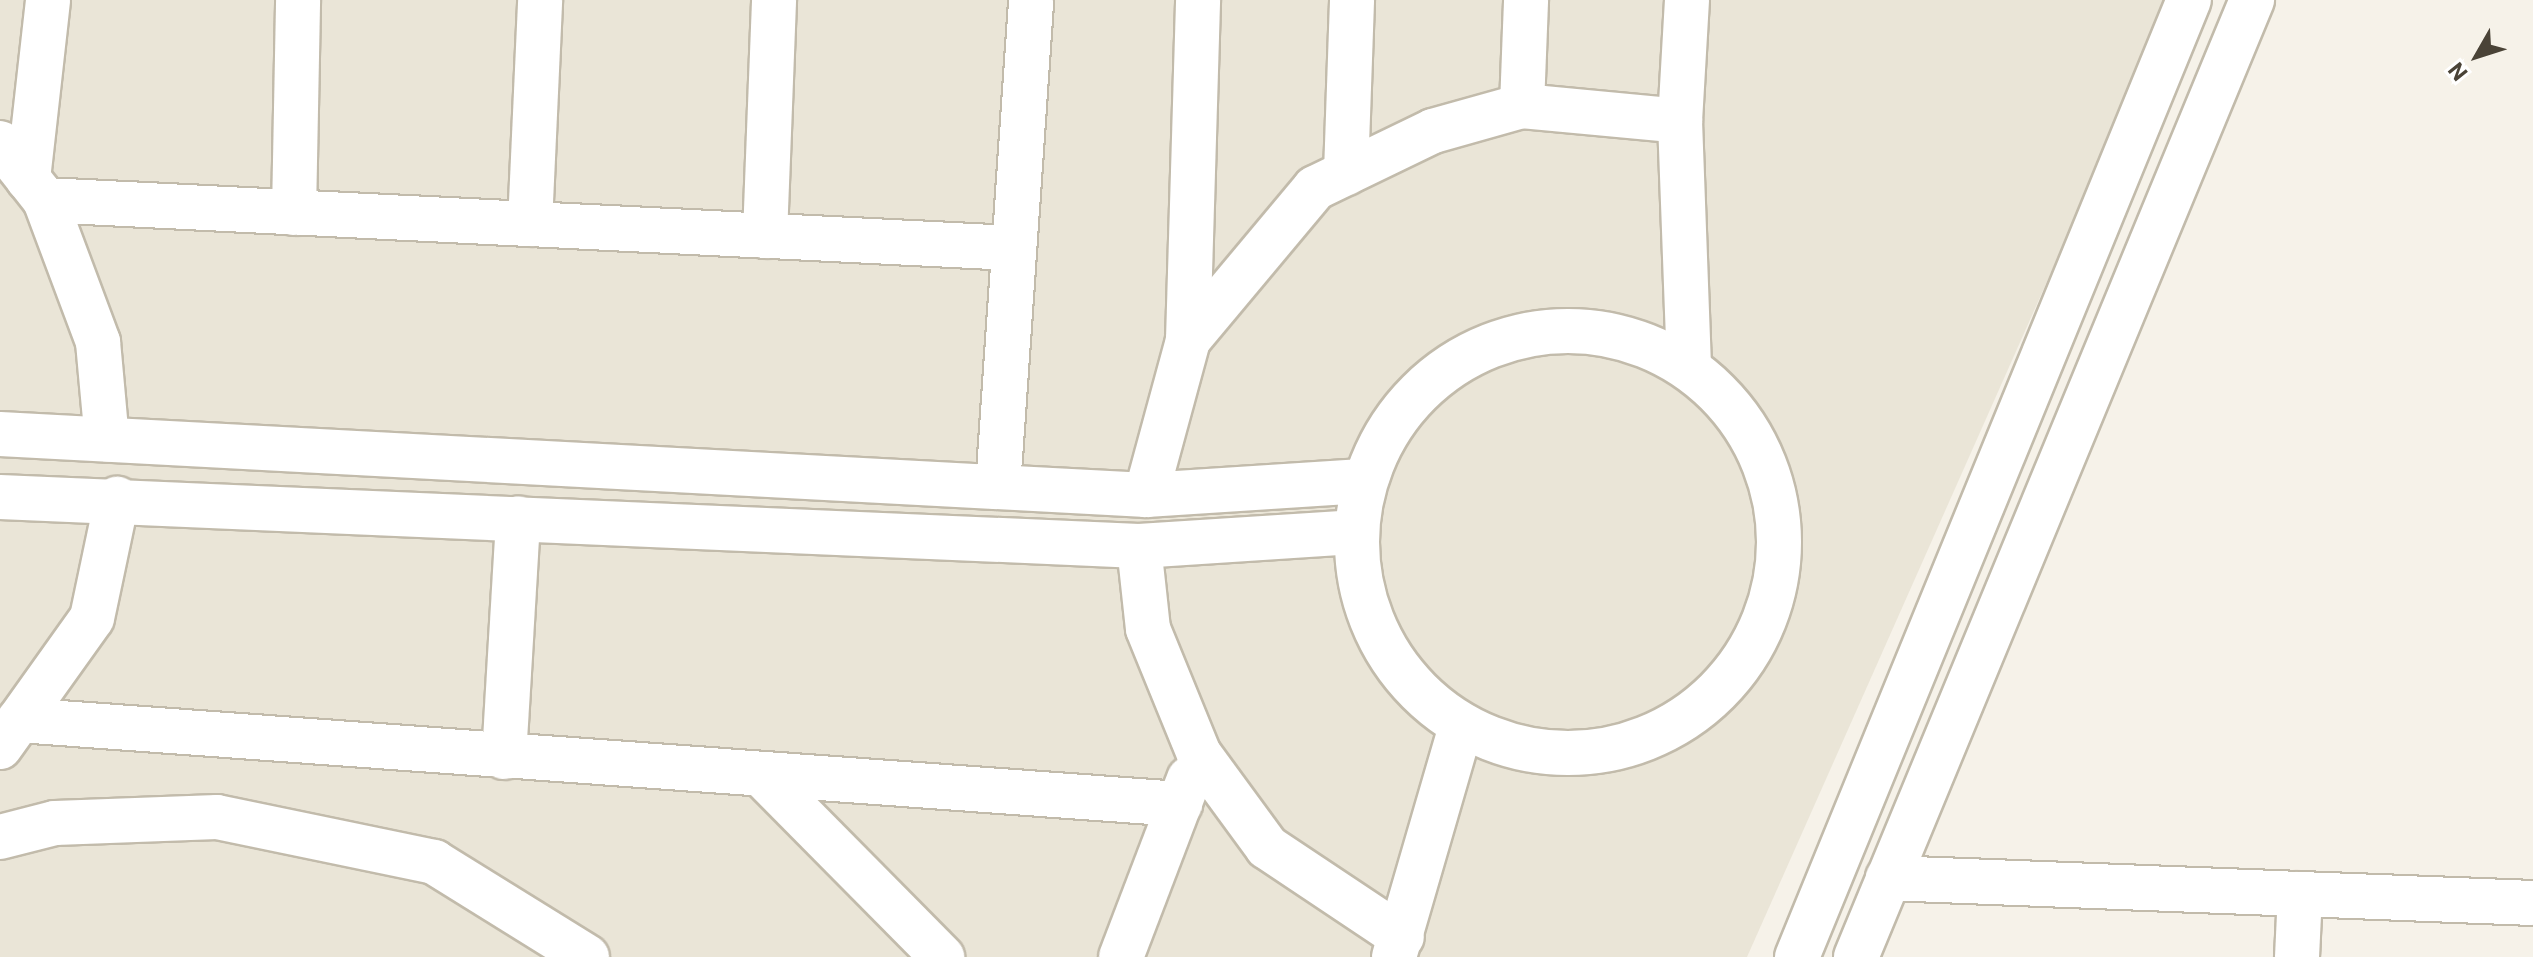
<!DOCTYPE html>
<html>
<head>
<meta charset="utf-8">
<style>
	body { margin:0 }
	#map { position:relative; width:2533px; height:957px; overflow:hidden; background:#f6f2e9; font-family:Roboto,sans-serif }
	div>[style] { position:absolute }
	.residential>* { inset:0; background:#eae5d7 }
	.roads { filter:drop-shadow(2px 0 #c2bbab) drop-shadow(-2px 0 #c2bbab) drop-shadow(0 2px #c2bbab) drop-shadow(0 -2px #c2bbab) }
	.minor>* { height:44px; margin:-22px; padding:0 22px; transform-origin:22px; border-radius:22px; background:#fff }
	.minor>.ring { margin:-22px; padding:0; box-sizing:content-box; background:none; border:44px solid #fff; border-radius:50% }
	span { translate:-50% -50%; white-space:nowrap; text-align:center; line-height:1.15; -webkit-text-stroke:6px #fff; paint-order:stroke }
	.north { position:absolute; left:2437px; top:16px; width:80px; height:80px; -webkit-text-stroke:6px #fff; paint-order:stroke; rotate:231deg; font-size:22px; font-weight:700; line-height:32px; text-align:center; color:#4a4337 }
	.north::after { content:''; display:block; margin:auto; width:28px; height:36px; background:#4a4337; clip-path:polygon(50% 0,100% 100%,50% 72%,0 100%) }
</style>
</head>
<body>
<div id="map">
	<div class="residential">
		<i style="clip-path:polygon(0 0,2172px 0,1747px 957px,0 957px)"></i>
	</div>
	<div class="roads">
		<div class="minor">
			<i style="left:1687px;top:0;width:121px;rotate:93.3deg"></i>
			<i style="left:1680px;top:121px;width:246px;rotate:87.9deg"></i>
			<i style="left:1522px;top:106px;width:106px;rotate:-87.8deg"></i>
			<i style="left:0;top:143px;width:73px;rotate:51.7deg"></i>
			<i style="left:45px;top:200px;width:152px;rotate:69.5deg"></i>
			<i style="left:98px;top:342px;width:98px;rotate:84.8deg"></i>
			<i style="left:1346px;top:173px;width:173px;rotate:-88deg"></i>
			<i style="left:28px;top:179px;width:180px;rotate:-83.6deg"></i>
			<i style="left:45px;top:200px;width:970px;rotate:2.84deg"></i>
			<i style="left:294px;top:213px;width:213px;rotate:-88.9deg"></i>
			<i style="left:530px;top:224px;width:224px;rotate:-87.4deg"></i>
			<i style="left:765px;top:236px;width:236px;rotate:-87.8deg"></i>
			<i class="ring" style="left:1357px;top:331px;width:378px;height:378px"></i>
			<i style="left:1188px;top:340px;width:340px;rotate:-88.3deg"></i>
			<i style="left:0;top:434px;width:1148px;rotate:3.05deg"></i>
			<i style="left:1146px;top:495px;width:217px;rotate:-3.7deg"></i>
			<i style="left:998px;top:487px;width:488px;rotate:-86.1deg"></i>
			<i style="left:1146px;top:495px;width:161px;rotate:-74.8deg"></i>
			<i style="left:1188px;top:340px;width:198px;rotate:-50.1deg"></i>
			<i style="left:1315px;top:188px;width:131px;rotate:-25.8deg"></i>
			<i style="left:1433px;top:131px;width:92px;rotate:-15.7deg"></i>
			<i style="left:1522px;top:106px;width:159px;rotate:5.4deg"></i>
			<i style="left:0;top:497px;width:1140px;rotate:2.46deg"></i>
			<i style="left:1139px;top:546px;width:215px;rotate:-3.7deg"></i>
			<i style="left:1139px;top:546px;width:83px;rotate:83.8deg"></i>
			<i style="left:1148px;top:629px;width:135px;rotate:67.8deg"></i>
			<i style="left:1199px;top:754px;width:115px;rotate:53.8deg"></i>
			<i style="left:1267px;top:847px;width:162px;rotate:33.7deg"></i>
			<i style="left:19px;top:720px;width:1164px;rotate:4.14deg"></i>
			<i style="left:0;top:747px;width:158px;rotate:-54.5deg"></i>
			<i style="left:92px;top:618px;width:122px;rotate:-78.1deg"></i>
			<i style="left:504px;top:757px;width:239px;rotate:-86.6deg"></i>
			<i style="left:763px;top:776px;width:255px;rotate:45.3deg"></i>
			<i style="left:0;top:837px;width:57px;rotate:-14.3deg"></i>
			<i style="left:55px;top:823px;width:162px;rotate:-2.1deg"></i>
			<i style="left:217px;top:817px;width:222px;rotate:11.7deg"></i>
			<i style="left:434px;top:862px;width:180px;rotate:31.8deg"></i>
			<i style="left:1888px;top:878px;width:645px;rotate:2.22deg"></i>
			<i style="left:1121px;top:957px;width:191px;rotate:-69.1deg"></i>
			<i style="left:1394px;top:957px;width:240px;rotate:-73.8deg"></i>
			<i style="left:1797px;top:957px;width:1034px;rotate:-67.73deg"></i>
			<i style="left:1856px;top:957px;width:1036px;rotate:-67.52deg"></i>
			<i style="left:2297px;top:957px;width:63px;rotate:-87.3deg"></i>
		</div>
	</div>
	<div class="north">N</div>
</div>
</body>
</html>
